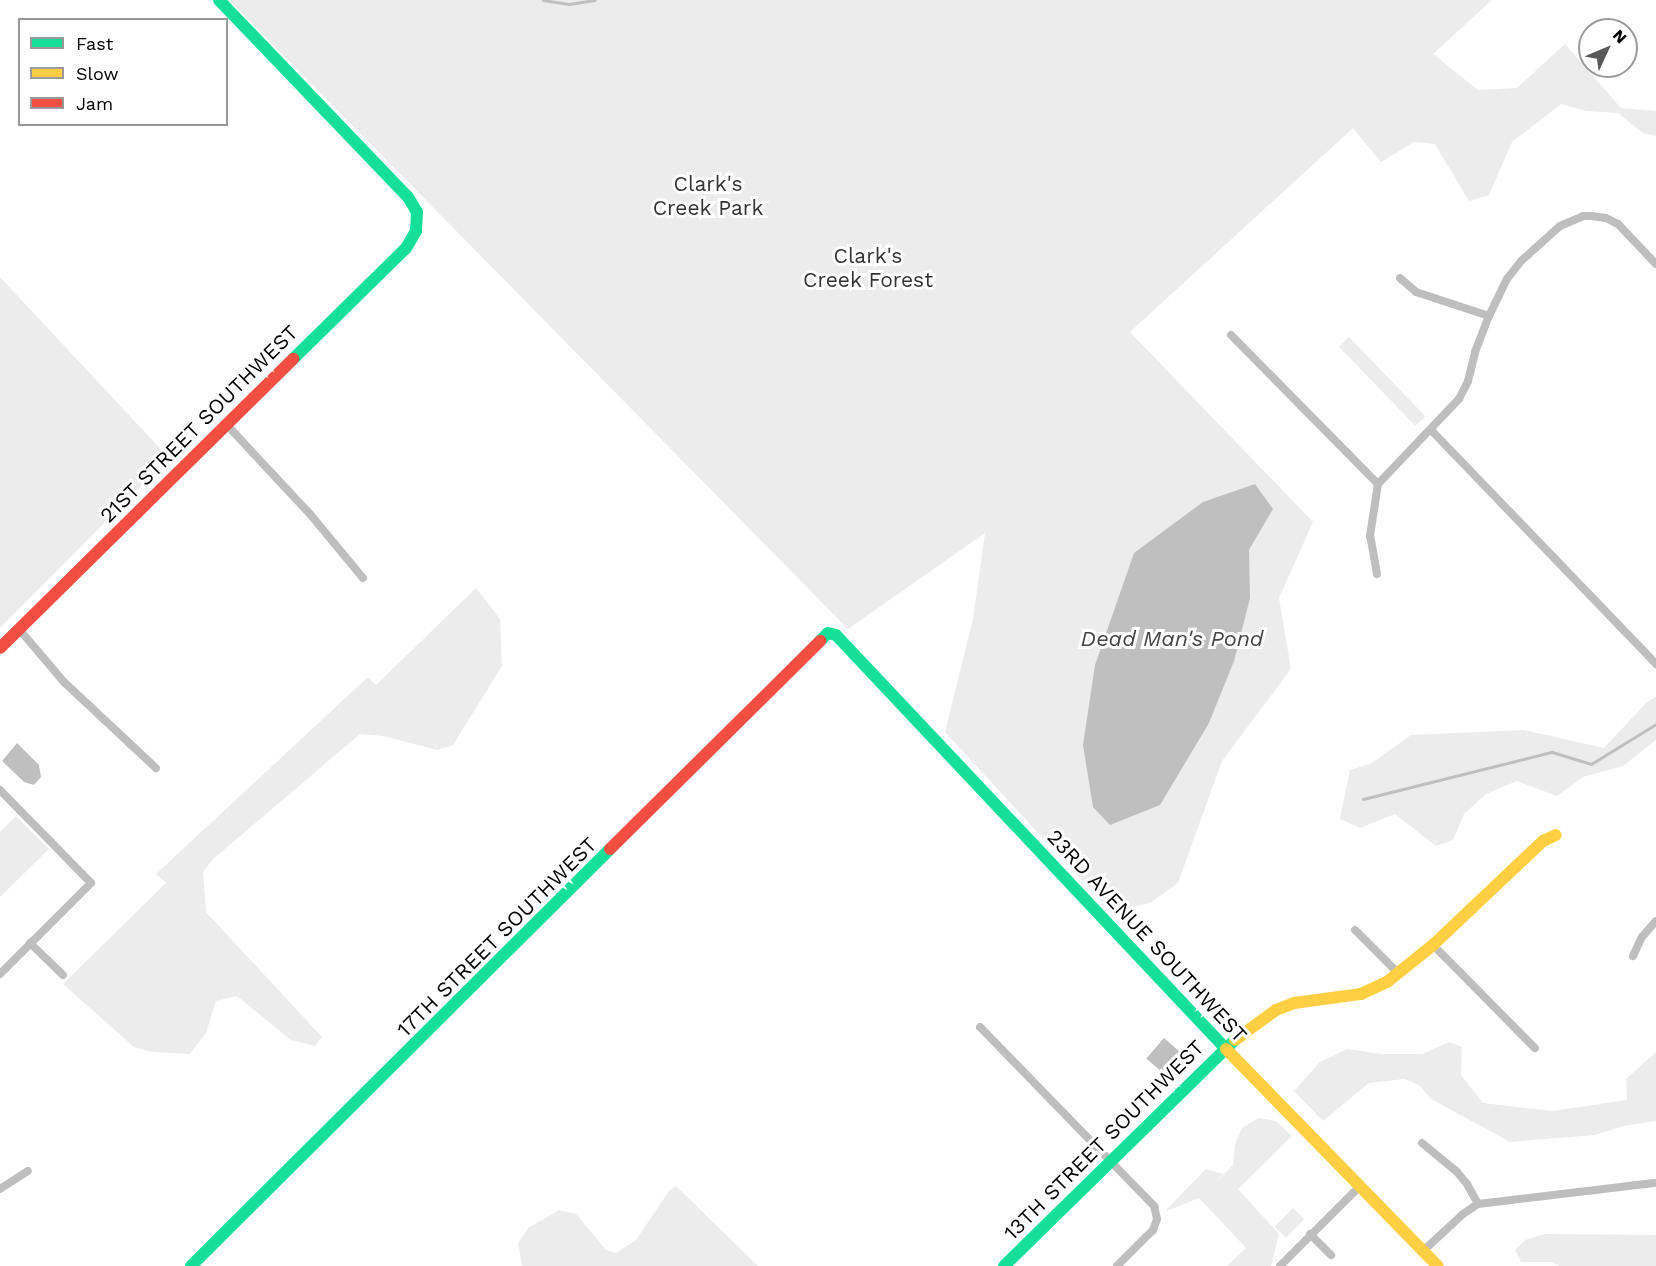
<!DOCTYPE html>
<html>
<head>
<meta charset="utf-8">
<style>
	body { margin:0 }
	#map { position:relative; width:1656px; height:1266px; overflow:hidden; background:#fff; font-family:"Work Sans",sans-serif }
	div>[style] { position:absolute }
	.green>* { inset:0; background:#ececec; transform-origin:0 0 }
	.water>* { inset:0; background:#bfbfbf; transform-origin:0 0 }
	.stream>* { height:3px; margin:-1.5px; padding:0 1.5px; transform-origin:1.5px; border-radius:1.5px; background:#bfbfbf }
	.street>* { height:8px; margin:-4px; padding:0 4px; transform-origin:4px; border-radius:4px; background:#bebebe }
	.fast>* { height:12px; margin:-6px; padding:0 6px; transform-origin:6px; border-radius:6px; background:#16e098 }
	.slow>* { height:12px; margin:-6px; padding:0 6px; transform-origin:6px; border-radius:6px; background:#ffcf43 }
	.jam>* { height:12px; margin:-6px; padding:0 6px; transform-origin:6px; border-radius:6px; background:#f24e42 }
	span { translate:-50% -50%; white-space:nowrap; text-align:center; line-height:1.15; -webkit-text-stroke:6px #fff; paint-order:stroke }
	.park-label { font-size:21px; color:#333 }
	.street-label { font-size:21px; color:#000 }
	.water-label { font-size:22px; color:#444; font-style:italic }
	.legend { position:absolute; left:18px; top:18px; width:210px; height:108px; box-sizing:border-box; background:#fff; border:2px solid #999; margin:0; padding:8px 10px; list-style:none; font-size:18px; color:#000 }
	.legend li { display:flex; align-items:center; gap:12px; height:30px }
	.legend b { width:30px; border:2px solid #999 }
	.north { position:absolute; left:1578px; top:18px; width:60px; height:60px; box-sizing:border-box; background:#fff; border:2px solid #999; border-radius:50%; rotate:46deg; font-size:16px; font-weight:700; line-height:24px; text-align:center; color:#000 }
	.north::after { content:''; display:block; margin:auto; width:21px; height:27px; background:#595959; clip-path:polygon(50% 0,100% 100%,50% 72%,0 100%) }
</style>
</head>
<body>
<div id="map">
	<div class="green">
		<i style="clip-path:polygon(evenodd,229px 0,1492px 0,1433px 54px,1478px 90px,1517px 88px,1565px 44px,1621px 108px,1656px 111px,1656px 136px,1643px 133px,1618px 113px,1586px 111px,1561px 104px,1512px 142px,1489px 195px,1469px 201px,1435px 144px,1414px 142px,1381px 162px,1353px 128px,1130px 332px,1313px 522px,1279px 598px,1291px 669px,1222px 761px,1178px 883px,1150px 903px,1111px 912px,945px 732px,973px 619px,985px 533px,848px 629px,229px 0,1255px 484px,1273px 509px,1249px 550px,1255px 484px)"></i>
		<i style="clip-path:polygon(0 277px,169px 458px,0 628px)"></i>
		<i style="left:1349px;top:337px;width:110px;height:14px;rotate:46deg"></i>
		<i style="clip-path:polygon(476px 588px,500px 619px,502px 666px,453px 745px,437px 750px,383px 736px,360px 734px,213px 859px,203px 872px,206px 912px,322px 1037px,315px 1046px,291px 1040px,237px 996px,216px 1001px,206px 1033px,190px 1054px,153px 1052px,134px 1047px,63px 984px,166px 883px,156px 874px,368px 677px,376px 685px)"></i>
		<i style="clip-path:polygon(1656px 697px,1656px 740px,1623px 766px,1583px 777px,1557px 796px,1517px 781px,1486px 794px,1464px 814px,1453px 840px,1436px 846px,1395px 814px,1360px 828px,1340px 819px,1350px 770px,1372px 763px,1411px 735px,1524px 730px,1604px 748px,1647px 702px)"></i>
		<i style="clip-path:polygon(16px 816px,49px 849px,0 897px,0 832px)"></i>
		<i style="clip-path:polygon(1449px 1042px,1462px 1047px,1461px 1075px,1483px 1103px,1553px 1111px,1627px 1100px,1626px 1079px,1656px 1052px,1656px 1121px,1623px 1126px,1595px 1135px,1510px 1142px,1431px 1099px,1419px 1085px,1404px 1079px,1369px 1083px,1323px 1121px,1294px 1091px,1320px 1062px,1347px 1049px,1381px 1054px,1422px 1054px)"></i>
		<i style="clip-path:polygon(1259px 1118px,1276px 1121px,1292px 1136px,1238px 1189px,1279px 1234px,1271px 1266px,1227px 1266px,1246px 1248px,1199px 1198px,1167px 1211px,1167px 1209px,1206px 1169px,1223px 1174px,1213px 1185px,1233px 1165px,1235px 1144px,1242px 1128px)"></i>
		<i style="clip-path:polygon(676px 1186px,758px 1266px,522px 1266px,518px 1243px,528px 1228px,559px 1210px,576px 1214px,606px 1250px,616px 1253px,636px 1240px,669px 1191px)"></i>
		<i style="left:1293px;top:1208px;width:16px;height:26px;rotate:45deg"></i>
		<i style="clip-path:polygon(1545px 1234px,1656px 1235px,1656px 1266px,1560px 1266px,1551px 1262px,1521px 1262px,1515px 1250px,1525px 1240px)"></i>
	</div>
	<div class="water">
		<i style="clip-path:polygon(1255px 484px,1273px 509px,1249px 550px,1250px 598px,1234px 661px,1209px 723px,1160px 805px,1110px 825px,1093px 807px,1083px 745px,1095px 665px,1134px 553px,1203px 502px)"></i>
		<i style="clip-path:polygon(17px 743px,39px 765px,41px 777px,34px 785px,24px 782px,2px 761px)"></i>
		<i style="left:1164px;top:1038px;width:23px;height:27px;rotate:41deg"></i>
	</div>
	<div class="stream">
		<i style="left:543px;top:0;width:26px;rotate:9deg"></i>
		<i style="left:569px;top:4px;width:26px;rotate:-9deg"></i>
		<i style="left:1363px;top:799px;width:195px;rotate:-14deg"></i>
		<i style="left:1552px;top:752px;width:41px;rotate:17.1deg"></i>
		<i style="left:1591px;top:764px;width:76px;rotate:-31.6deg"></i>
	</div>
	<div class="street">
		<i style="left:1400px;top:278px;width:21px;rotate:41deg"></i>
		<i style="left:1416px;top:292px;width:77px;rotate:18.2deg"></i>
		<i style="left:1231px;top:335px;width:209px;rotate:45.4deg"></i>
		<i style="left:226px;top:424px;width:123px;rotate:47deg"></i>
		<i style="left:310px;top:514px;width:83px;rotate:50.4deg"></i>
		<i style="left:1431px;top:430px;width:325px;rotate:46.1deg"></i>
		<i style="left:1377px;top:574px;width:39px;rotate:-100deg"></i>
		<i style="left:1370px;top:536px;width:53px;rotate:-81.3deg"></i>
		<i style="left:1378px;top:484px;width:117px;rotate:-46.4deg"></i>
		<i style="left:1459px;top:399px;width:20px;rotate:-63deg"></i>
		<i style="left:1468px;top:381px;width:30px;rotate:-76deg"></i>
		<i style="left:1475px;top:352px;width:39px;rotate:-69deg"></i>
		<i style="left:1489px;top:316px;width:41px;rotate:-64.1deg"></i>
		<i style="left:1507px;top:279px;width:23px;rotate:-52deg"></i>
		<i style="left:1521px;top:261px;width:52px;rotate:-41.9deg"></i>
		<i style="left:1560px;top:226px;width:25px;rotate:-23deg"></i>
		<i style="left:1583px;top:216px;width:9px"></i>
		<i style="left:1592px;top:216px;width:14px;rotate:8deg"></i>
		<i style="left:1606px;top:218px;width:13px;rotate:27deg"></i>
		<i style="left:1618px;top:224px;width:55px;rotate:46.5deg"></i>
		<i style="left:19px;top:629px;width:70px;rotate:49.7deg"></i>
		<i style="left:64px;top:682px;width:126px;rotate:43.1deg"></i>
		<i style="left:0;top:790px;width:130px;rotate:45.6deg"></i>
		<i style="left:91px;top:883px;width:129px;rotate:135deg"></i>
		<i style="left:1355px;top:930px;width:62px;rotate:45deg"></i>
		<i style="left:30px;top:943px;width:46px;rotate:44.1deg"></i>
		<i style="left:1433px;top:945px;width:145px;rotate:45.3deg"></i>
		<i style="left:1633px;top:956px;width:21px;rotate:-65deg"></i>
		<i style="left:1642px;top:937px;width:21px;rotate:-49deg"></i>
		<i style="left:980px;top:1027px;width:250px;rotate:45.8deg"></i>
		<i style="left:1154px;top:1206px;width:13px;rotate:77deg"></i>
		<i style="left:1157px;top:1219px;width:12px;rotate:110deg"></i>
		<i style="left:1153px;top:1230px;width:51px;rotate:135deg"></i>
		<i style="left:1422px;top:1143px;width:45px;rotate:39.6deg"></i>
		<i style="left:1457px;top:1172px;width:16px;rotate:50deg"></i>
		<i style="left:1467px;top:1184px;width:23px;rotate:61deg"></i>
		<i style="left:0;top:1189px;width:33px;rotate:-33deg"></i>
		<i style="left:1310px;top:1234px;width:30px;rotate:45deg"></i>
		<i style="left:1423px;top:1251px;width:54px;rotate:-42.8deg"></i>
		<i style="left:1463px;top:1214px;width:18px;rotate:-34deg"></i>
		<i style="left:1478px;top:1204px;width:177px;rotate:-6.8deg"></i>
		<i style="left:1280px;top:1266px;width:113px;rotate:-45deg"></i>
	</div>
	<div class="fast">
		<i style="left:219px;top:0;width:273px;rotate:46.2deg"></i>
		<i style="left:408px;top:197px;width:17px;rotate:59deg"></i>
		<i style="left:417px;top:212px;width:19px;rotate:93deg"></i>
		<i style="left:416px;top:231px;width:20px;rotate:120deg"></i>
		<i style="left:406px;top:248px;width:158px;rotate:135.5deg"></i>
		<i style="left:820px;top:641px;width:11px;rotate:-45deg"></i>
		<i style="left:828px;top:633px;width:8px;rotate:14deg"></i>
		<i style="left:836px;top:635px;width:569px;rotate:46.71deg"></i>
		<i style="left:191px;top:1266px;width:591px;rotate:-44.86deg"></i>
		<i style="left:1004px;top:1266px;width:323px;rotate:-44.4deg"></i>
	</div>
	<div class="slow">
		<i style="left:1235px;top:1040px;width:51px;rotate:-36.2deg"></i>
		<i style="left:1276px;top:1010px;width:19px;rotate:-21deg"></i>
		<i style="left:1294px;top:1003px;width:68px;rotate:-7.7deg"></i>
		<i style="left:1361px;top:994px;width:29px;rotate:-25deg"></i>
		<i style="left:1387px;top:982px;width:59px;rotate:-38.8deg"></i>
		<i style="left:1433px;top:945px;width:151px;rotate:-43.4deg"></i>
		<i style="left:1543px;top:841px;width:14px;rotate:-25deg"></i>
		<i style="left:1226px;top:1049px;width:303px;rotate:45.7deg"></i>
	</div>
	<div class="jam">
		<i style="left:0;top:648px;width:412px;rotate:-44.6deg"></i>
		<i style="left:610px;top:849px;width:296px;rotate:-44.7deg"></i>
	</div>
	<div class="park-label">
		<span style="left:708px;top:196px">Clark's<br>Creek Park</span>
		<span style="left:868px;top:268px">Clark's<br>Creek Forest</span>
	</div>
	<div class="street-label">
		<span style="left:199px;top:424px;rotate:-45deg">21ST STREET SOUTHWEST</span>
		<span style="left:1147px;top:936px;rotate:47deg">23RD AVENUE SOUTHWEST</span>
		<span style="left:497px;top:937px;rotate:-45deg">17TH STREET SOUTHWEST</span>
		<span style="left:1104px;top:1140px;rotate:-45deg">13TH STREET SOUTHWEST</span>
	</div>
	<div class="water-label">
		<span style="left:1172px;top:639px">Dead Man's Pond</span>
	</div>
	<ul class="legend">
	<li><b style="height:8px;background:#16e098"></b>Fast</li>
	<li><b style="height:8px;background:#ffcf43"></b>Slow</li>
	<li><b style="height:8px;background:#f24e42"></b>Jam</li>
	</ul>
	<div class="north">N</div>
</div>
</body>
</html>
